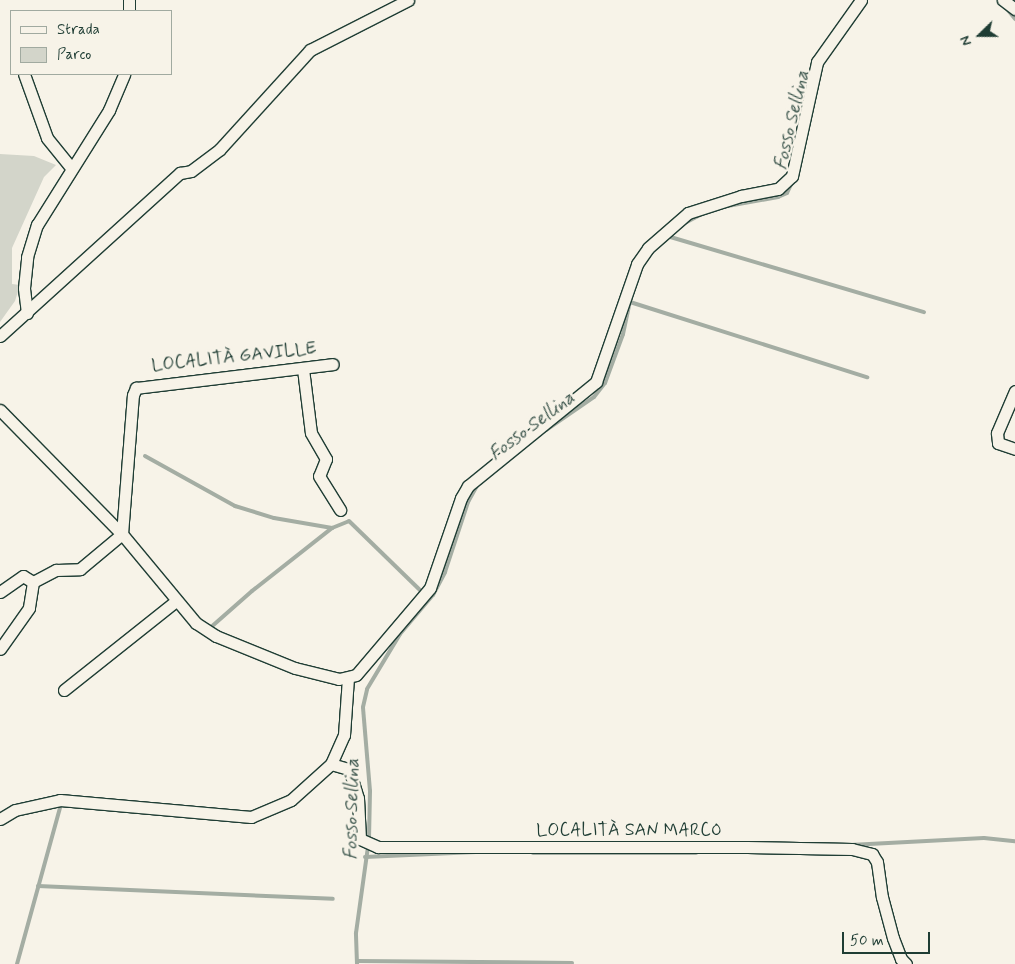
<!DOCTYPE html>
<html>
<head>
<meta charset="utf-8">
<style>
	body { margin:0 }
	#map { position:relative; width:1015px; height:964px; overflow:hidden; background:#f7f3e8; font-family:Mynerve,sans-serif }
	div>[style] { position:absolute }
	.green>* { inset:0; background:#d3d5ca }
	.stream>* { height:4px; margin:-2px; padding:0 2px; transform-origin:2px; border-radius:2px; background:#a4ada3 }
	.roads { filter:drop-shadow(1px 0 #1f3d34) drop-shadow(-1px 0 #1f3d34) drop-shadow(0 1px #1f3d34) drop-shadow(0 -1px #1f3d34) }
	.minor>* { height:11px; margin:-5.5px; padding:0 5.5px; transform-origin:5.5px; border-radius:5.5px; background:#f7f3e8 }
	span { translate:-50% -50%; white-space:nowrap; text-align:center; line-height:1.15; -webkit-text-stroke:5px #f7f3e8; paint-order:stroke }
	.street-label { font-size:18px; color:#1f3d34 }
	.water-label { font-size:19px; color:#405950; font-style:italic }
	.legend { position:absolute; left:10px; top:10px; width:162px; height:65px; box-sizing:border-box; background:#f7f3e8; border:1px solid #a1aaa0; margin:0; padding:6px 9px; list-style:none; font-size:15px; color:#1f3d34 }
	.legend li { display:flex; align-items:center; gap:10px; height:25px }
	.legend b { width:25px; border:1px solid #a1aaa0 }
	.north { position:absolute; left:955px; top:10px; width:50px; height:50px; -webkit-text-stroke:4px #f7f3e8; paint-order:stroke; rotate:248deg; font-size:14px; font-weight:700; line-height:20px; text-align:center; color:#1f3d34 }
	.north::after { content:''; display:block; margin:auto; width:18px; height:22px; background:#1f3d34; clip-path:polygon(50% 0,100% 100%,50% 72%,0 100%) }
	.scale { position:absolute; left:842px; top:932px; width:88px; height:22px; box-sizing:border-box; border:2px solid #1f3d34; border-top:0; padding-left:6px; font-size:15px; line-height:18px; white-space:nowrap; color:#1f3d34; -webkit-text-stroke:4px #f7f3e8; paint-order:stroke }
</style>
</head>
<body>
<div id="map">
	<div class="green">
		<i style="clip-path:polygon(0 154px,34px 156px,56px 165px,44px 177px,12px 248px,12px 284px,20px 285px,15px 301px,0 322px)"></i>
	</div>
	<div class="stream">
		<i style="left:1007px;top:9px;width:13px;rotate:51deg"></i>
		<i style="left:722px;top:207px;width:57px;rotate:-10.1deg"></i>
		<i style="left:778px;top:197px;width:10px;rotate:-24deg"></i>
		<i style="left:787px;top:193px;width:14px;rotate:-65deg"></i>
		<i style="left:683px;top:224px;width:24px;rotate:-28deg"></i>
		<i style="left:667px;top:236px;width:268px;rotate:16.5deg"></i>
		<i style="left:630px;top:302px;width:249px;rotate:17.6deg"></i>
		<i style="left:546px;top:430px;width:58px;rotate:-34.5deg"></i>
		<i style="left:594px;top:397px;width:18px;rotate:-52deg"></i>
		<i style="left:605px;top:383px;width:52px;rotate:-69.8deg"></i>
		<i style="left:623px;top:334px;width:38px;rotate:-78deg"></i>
		<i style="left:145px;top:456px;width:103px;rotate:29.1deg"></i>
		<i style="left:235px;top:506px;width:41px;rotate:17.1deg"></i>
		<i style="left:274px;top:518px;width:59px;rotate:9.8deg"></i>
		<i style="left:210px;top:628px;width:56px;rotate:-41.4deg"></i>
		<i style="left:252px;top:591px;width:102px;rotate:-38.2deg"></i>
		<i style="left:332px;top:528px;width:18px;rotate:-22deg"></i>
		<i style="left:349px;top:521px;width:105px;rotate:44.2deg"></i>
		<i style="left:850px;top:845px;width:134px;rotate:-3deg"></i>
		<i style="left:984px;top:838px;width:31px;rotate:6deg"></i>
		<i style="left:533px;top:853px;width:163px"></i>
		<i style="left:365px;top:857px;width:111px;rotate:-2.6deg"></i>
		<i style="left:38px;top:886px;width:295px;rotate:2.5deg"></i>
		<i style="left:357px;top:961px;width:215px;rotate:0.5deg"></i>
		<i style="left:17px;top:964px;width:162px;rotate:-74.6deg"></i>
		<i style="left:357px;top:964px;width:31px;rotate:-92deg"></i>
		<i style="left:356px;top:933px;width:95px;rotate:-82.1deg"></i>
		<i style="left:369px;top:839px;width:48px;rotate:-88.8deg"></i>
		<i style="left:370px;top:791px;width:84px;rotate:-94.8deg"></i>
		<i style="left:363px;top:707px;width:18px;rotate:-77deg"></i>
		<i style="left:367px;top:689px;width:64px;rotate:-59deg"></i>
		<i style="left:400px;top:634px;width:51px;rotate:-49.8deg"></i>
		<i style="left:433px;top:595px;width:26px;rotate:-62deg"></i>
		<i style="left:445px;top:572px;width:74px;rotate:-71.8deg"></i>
		<i style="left:468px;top:502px;width:21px;rotate:-61deg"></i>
	</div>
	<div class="roads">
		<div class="minor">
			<i style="left:129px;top:0;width:11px;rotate:90deg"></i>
			<i style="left:1003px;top:0;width:15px;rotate:37deg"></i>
			<i style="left:24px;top:74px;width:68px;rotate:70.2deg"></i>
			<i style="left:47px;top:138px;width:38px;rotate:51deg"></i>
			<i style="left:27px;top:313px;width:25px;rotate:-97deg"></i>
			<i style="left:24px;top:288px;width:31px;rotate:-84deg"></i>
			<i style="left:27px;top:257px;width:34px;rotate:-73deg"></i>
			<i style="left:37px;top:225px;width:136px;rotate:-57.9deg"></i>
			<i style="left:109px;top:110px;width:39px;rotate:-67deg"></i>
			<i style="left:0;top:336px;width:243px;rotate:-42.2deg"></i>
			<i style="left:180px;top:173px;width:11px;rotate:-10deg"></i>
			<i style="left:191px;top:171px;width:36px;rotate:-37deg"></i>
			<i style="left:220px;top:149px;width:134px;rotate:-47.7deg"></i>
			<i style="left:310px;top:50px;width:110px;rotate:-27deg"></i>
			<i style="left:303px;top:369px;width:64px;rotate:82.9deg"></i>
			<i style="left:311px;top:433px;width:30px;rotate:60deg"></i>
			<i style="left:326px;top:459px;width:18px;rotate:112deg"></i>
			<i style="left:319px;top:476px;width:40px;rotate:58deg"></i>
			<i style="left:1015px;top:391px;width:46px;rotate:113.2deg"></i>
			<i style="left:997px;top:433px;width:10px;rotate:84deg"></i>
			<i style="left:998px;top:443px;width:18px;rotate:19deg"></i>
			<i style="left:0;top:410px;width:174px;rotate:45.5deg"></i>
			<i style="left:122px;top:534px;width:116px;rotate:50.3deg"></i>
			<i style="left:196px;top:623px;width:24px;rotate:33deg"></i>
			<i style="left:216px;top:636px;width:85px;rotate:22.1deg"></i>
			<i style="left:295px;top:668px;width:45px;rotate:14deg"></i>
			<i style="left:339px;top:679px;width:17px;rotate:-13deg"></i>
			<i style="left:356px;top:675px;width:114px;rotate:-49.6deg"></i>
			<i style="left:430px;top:588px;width:95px;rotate:-71deg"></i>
			<i style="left:461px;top:498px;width:14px;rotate:-60deg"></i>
			<i style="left:468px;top:486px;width:165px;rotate:-39.1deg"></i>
			<i style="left:596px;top:382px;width:125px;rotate:-70.8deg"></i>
			<i style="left:637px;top:264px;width:19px;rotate:-55deg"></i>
			<i style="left:648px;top:248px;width:53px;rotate:-41.2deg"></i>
			<i style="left:688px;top:213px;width:56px;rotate:-17.8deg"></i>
			<i style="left:741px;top:196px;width:38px;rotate:-11deg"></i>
			<i style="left:778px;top:189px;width:19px;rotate:-43deg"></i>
			<i style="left:792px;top:176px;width:117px;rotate:-77.6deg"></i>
			<i style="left:817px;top:62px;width:76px;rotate:-54.6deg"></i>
			<i style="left:33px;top:582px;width:26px;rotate:-28deg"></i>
			<i style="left:56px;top:570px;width:24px;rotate:-2deg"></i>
			<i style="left:80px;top:569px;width:55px;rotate:-39.8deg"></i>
			<i style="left:122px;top:534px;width:139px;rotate:-85.5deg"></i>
			<i style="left:133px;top:395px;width:8px;rotate:-67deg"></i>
			<i style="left:136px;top:388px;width:198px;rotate:-6.9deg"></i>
			<i style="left:0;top:592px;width:28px;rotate:-35deg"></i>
			<i style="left:23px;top:576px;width:12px;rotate:31deg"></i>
			<i style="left:33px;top:582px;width:26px;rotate:99deg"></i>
			<i style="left:29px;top:608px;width:50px;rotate:125.3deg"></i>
			<i style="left:64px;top:690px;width:143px;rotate:-38.5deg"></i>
			<i style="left:331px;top:764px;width:19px;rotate:16deg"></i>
			<i style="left:349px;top:769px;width:30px;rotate:73deg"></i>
			<i style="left:358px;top:798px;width:41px;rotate:87.2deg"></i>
			<i style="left:360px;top:839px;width:20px;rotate:24deg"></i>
			<i style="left:378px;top:847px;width:369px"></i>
			<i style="left:747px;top:847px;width:105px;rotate:1.1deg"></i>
			<i style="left:852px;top:849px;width:21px;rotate:14deg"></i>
			<i style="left:872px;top:854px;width:9px;rotate:58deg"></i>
			<i style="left:877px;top:862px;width:35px;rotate:82deg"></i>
			<i style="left:882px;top:897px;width:42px;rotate:75deg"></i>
			<i style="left:893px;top:938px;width:22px;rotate:69deg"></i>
			<i style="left:901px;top:959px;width:7px;rotate:45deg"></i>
			<i style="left:0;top:819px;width:17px;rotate:-31deg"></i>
			<i style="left:15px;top:810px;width:46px;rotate:-12.5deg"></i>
			<i style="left:60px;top:800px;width:192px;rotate:5.1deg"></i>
			<i style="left:251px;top:817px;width:43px;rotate:-23deg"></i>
			<i style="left:291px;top:800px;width:54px;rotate:-42deg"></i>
			<i style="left:331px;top:764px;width:32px;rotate:-66deg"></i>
			<i style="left:344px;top:735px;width:57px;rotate:-86deg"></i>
		</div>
	</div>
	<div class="street-label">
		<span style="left:234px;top:357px;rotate:-6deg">LOCALITÀ GAVILLE</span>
		<span style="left:629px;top:830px">LOCALITÀ SAN MARCO</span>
	</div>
	<div class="water-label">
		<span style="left:792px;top:120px;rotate:-77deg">Fosso Sellina</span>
		<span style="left:532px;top:426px;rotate:-37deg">Fosso Sellina</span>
		<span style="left:352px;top:809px;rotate:-89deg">Fosso Sellina</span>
	</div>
	<ul class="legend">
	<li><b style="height:6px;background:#f7f3e8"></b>Strada</li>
	<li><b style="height:14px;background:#d3d5ca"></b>Parco</li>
	</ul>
	<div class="north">N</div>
	<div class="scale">50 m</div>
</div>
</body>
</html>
